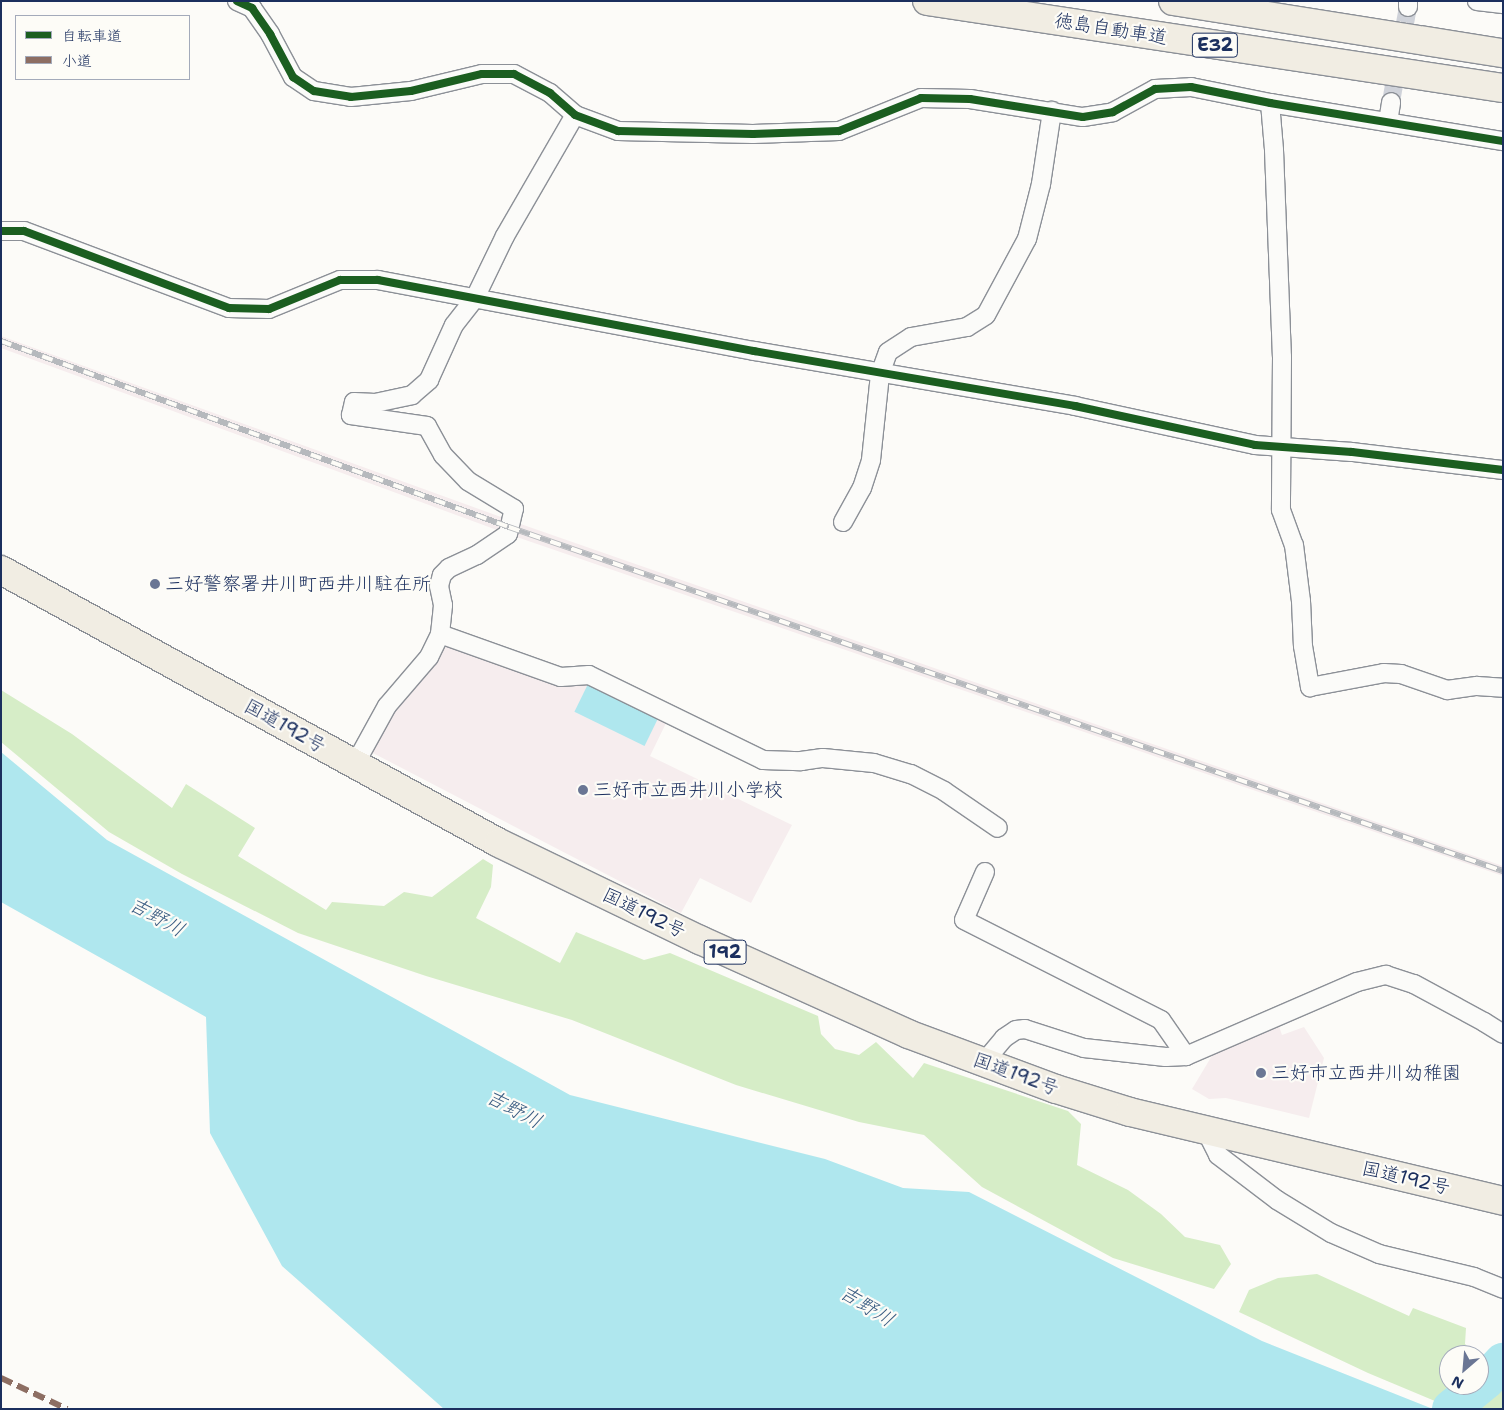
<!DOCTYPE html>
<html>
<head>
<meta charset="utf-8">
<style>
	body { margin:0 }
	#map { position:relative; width:1504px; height:1410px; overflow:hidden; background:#fcfbf8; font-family:"Shantell Sans","Klee One",sans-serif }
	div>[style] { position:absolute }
	.built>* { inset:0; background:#f6edee }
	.green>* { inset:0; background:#d6edc7 }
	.water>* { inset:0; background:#afe7ee; transform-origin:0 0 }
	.river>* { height:38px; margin:-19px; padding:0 19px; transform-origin:19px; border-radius:19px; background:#afe7ee }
	.minor-tunnel>* { height:18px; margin-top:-9px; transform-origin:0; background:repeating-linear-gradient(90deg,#cfd2d9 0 18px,transparent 0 27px) }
	.roads { filter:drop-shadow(1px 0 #8c9097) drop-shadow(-1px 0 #8c9097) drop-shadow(0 1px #8c9097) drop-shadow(0 -1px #8c9097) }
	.minor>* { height:18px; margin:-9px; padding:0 9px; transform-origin:9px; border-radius:9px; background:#fbfbf9 }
	.trunk>* { height:28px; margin:-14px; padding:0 14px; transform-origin:14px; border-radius:14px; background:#f1ede3 }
	.motorway>* { height:28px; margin:-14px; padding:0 14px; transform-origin:14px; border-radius:14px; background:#f1ede3 }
	.rail>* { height:5.5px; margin-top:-2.75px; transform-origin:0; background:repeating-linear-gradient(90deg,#fdfcf7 0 11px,#b6b9bd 0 22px); box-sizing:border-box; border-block:1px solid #b6b9bd }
	.quiet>* { height:6px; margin-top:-3px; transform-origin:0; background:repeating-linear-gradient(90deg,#8d6e63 0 12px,transparent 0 18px) }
	.cycleway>* { height:8px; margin:-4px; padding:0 4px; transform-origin:4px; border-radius:4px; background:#1b5e20 }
	.dots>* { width:14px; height:14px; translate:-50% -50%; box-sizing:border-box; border:2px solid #fdfcf7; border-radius:50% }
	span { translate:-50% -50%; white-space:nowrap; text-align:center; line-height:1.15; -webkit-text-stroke:4.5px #fdfcf7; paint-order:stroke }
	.shield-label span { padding:1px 4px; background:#fdfcf7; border:1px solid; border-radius:4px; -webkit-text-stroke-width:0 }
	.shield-label { font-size:18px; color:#1b2f5e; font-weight:700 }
	.street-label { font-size:19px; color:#1b2f5e }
	.poi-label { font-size:19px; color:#1b2f5e }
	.left { translate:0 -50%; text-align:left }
	.water-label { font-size:20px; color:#385b81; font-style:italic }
	.frame { position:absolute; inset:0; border:2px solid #1b2f5e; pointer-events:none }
	.legend { position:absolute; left:15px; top:15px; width:175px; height:65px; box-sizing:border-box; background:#fdfcf7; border:1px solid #a3aaba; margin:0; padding:6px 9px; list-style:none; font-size:15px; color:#1b2f5e }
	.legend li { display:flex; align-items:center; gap:10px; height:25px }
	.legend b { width:25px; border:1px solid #a3aaba }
	.north { position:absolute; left:1439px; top:1345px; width:50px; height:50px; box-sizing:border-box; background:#fdfcf7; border:1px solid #a3aaba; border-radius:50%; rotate:207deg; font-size:14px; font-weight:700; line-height:20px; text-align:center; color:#1b2f5e }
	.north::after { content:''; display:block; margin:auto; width:18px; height:22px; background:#6a7694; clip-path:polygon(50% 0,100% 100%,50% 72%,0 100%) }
</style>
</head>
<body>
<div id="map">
	<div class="built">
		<i style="clip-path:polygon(1px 336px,512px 521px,1503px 866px,1503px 876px,508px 534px,1px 348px)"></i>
		<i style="clip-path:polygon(449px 643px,592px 682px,668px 719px,650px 756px,792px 825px,751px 903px,700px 878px,681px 913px,371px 752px,397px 706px)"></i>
		<i style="clip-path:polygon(1279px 1026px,1282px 1035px,1304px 1027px,1324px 1058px,1309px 1118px,1226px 1098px,1209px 1099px,1192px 1089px,1216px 1049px)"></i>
	</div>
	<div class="green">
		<i style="clip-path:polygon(1px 690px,72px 734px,172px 808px,186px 784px,255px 828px,238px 856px,326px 910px,332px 902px,384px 906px,404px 892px,432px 897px,483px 859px,493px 865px,491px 887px,476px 918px,560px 963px,576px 932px,644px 960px,670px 953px,818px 1016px,821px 1034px,835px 1049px,859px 1055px,876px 1042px,913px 1078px,924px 1063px,1068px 1111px,1081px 1124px,1077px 1165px,1128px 1190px,1161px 1214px,1185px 1237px,1220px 1245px,1231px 1264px,1214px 1289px,1113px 1258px,982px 1187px,924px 1135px,859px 1122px,736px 1085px,572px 1020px,426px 976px,298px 933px,182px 874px,109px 832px,1px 742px)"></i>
		<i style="clip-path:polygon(1317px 1274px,1409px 1316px,1413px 1308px,1466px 1328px,1465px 1344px,1477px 1355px,1449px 1355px,1449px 1385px,1479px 1385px,1479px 1356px,1503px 1376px,1503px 1409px,1454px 1409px,1368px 1373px,1239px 1312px,1249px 1290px,1278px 1278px)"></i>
	</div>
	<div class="water">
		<i style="left:588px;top:684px;width:78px;height:31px;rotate:26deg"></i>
		<i style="clip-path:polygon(1px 752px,107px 840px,570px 1095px,825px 1159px,903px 1188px,969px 1192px,1262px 1341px,1433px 1409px,444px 1409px,282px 1266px,210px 1133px,206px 1017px,1px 902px)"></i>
	</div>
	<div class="river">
		<i style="left:1451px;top:1409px;width:45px;rotate:-39.6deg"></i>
		<i style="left:1486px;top:1380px;width:25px;rotate:-47deg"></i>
	</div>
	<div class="minor-tunnel">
		<i style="left:1391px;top:102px;width:97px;rotate:-79.9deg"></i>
	</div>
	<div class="roads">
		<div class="minor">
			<i style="left:237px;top:1px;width:17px;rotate:25deg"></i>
			<i style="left:252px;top:8px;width:32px;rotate:55deg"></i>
			<i style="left:270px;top:34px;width:49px;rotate:61.9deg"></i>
			<i style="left:293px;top:77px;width:25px;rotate:34deg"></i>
			<i style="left:314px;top:91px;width:37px;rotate:9deg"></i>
			<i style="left:351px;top:97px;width:60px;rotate:-5.7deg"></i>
			<i style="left:411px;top:91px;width:73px;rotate:-13.5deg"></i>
			<i style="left:482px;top:74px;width:32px"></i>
			<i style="left:514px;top:74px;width:41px;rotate:27.8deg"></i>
			<i style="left:550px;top:93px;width:33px;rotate:41deg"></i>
			<i style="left:575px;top:115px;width:46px;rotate:20.4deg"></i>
			<i style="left:618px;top:131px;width:135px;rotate:1.3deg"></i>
			<i style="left:753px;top:134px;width:86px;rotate:-2deg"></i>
			<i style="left:839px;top:131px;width:88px;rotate:-21.9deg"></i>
			<i style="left:921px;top:98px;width:49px;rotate:1.2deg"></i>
			<i style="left:970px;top:99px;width:114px;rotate:9.1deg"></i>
			<i style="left:1083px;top:117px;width:30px;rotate:-9deg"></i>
			<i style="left:1113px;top:112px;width:48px;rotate:-28.7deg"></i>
			<i style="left:1155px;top:89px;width:36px;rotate:-3deg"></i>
			<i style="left:1191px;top:87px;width:81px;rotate:11.4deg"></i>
			<i style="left:1270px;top:103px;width:236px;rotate:9.3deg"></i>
			<i style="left:1477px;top:1px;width:26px;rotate:7deg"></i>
			<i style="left:1408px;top:7px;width:6px;rotate:-90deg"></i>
			<i style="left:1270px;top:103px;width:47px;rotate:85.1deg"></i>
			<i style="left:1274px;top:150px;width:207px;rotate:87.8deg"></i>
			<i style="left:1282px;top:357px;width:153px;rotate:90.4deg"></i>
			<i style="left:1281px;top:510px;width:37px;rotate:70deg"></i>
			<i style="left:1294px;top:545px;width:56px;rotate:82.9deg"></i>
			<i style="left:1301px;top:601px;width:45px;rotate:87.5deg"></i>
			<i style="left:1303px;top:646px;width:42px;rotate:80.3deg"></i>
			<i style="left:1310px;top:687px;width:75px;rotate:-10.7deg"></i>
			<i style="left:1384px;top:673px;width:17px;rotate:3deg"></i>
			<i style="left:1401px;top:674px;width:49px;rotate:19.2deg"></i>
			<i style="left:1447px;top:690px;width:30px;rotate:-8deg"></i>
			<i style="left:1477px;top:686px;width:26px;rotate:4deg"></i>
			<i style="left:1388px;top:122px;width:20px;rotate:-81deg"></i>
			<i style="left:1px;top:231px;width:23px"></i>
			<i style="left:24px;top:231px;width:219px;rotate:20.6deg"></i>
			<i style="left:229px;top:308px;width:40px;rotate:1.4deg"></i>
			<i style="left:269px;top:309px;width:77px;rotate:-22.2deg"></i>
			<i style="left:340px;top:280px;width:38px"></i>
			<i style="left:378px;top:280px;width:383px;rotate:10.7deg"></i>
			<i style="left:754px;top:351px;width:326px;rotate:9.7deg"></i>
			<i style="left:1075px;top:406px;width:184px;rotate:12.2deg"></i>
			<i style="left:1255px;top:445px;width:97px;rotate:4.1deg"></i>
			<i style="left:1352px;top:452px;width:152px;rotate:6.8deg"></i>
			<i style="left:843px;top:522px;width:39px;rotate:-61deg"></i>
			<i style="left:862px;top:488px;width:29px;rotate:-72deg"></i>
			<i style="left:871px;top:460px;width:86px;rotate:-84deg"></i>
			<i style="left:880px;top:374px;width:23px;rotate:-70deg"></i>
			<i style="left:888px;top:352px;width:27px;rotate:-33deg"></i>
			<i style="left:911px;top:337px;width:57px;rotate:-10.1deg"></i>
			<i style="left:967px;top:327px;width:22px;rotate:-32deg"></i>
			<i style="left:986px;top:315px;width:86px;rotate:-61.7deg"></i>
			<i style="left:1027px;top:239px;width:57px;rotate:-75.7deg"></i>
			<i style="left:1041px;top:184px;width:74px;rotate:-81.4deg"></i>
			<i style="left:440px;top:634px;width:128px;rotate:19.6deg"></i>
			<i style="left:561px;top:677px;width:28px;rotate:-4deg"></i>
			<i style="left:589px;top:675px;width:194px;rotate:26deg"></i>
			<i style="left:763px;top:760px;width:38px;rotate:2deg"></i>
			<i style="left:801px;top:761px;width:22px;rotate:-8deg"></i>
			<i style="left:823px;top:758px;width:51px;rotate:5.6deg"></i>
			<i style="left:874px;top:763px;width:39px;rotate:17deg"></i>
			<i style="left:911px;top:774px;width:37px;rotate:27deg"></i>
			<i style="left:944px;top:791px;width:65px;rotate:34.4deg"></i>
			<i style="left:355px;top:764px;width:66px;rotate:-61.1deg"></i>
			<i style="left:387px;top:706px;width:65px;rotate:-49.4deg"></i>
			<i style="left:429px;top:657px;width:25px;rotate:-64deg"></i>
			<i style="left:440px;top:634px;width:29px;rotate:-84deg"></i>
			<i style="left:443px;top:605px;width:19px;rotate:-102deg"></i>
			<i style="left:439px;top:586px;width:11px;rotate:-75deg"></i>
			<i style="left:442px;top:575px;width:10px;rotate:-45deg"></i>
			<i style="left:449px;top:568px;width:31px;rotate:-25deg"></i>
			<i style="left:477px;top:555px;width:37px;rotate:-34deg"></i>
			<i style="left:508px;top:534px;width:26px;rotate:-77deg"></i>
			<i style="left:514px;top:509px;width:54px;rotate:-148.7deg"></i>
			<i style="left:468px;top:481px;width:36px;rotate:-134deg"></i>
			<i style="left:443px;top:455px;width:33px;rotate:-119deg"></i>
			<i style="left:427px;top:426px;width:77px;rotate:-171.8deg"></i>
			<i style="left:351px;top:415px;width:13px;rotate:-77deg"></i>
			<i style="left:354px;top:402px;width:21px;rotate:3deg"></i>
			<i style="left:375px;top:403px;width:38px;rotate:-12deg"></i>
			<i style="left:412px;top:395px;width:23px;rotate:-41deg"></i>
			<i style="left:429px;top:380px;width:60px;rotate:-65.6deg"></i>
			<i style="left:454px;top:325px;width:34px;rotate:-52deg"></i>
			<i style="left:475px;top:298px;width:69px;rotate:-64.2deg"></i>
			<i style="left:505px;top:236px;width:140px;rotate:-60deg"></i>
			<i style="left:985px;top:872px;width:52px;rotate:113.6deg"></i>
			<i style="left:964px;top:920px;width:221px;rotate:26.9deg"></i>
			<i style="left:1161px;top:1020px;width:44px;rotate:55.2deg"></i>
			<i style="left:984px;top:1062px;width:31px;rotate:-50deg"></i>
			<i style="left:1004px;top:1038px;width:14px;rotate:-34deg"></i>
			<i style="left:1016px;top:1030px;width:9px;rotate:-6deg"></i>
			<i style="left:1025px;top:1029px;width:62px;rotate:17.9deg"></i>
			<i style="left:1084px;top:1048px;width:82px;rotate:6.3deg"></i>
			<i style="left:1166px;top:1057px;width:20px;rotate:-3deg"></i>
			<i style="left:1186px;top:1056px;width:186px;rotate:-23.4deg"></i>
			<i style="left:1357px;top:982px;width:30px;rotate:-14deg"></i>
			<i style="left:1386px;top:975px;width:29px;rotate:18deg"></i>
			<i style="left:1414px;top:984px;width:80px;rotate:28.5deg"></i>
			<i style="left:1484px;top:1022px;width:22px;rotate:32deg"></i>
			<i style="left:1206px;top:1131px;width:27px;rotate:63deg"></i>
			<i style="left:1218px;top:1155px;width:74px;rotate:37.3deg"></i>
			<i style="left:1277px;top:1200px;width:63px;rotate:31.4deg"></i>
			<i style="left:1331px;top:1233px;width:52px;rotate:23.6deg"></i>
			<i style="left:1379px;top:1254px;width:98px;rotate:13.6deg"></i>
			<i style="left:1474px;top:1277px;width:31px;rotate:22deg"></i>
		</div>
		<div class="trunk">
			<i style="left:1px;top:570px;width:568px;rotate:28.73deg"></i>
			<i style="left:499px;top:843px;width:223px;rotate:25.8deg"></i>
			<i style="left:700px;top:940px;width:228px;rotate:24.3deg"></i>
			<i style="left:908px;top:1034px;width:158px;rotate:20.4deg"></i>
			<i style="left:1056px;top:1089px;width:77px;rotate:17.3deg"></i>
			<i style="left:1130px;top:1112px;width:383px;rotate:13.4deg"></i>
		</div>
		<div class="motorway">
			<i style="left:927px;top:1px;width:583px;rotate:8.59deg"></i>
			<i style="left:1173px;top:1px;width:334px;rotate:9deg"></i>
		</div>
	</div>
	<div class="rail">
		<i style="left:1px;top:341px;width:541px;rotate:20.11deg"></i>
		<i style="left:509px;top:527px;width:1052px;rotate:19.09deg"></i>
	</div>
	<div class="quiet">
		<i style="left:1px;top:1378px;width:73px;rotate:25.2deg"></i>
	</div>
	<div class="cycleway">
		<i style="left:237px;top:1px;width:17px;rotate:25deg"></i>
		<i style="left:252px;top:8px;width:32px;rotate:55deg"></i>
		<i style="left:270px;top:34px;width:49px;rotate:61.9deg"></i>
		<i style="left:293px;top:77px;width:25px;rotate:34deg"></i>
		<i style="left:314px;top:91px;width:37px;rotate:9deg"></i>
		<i style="left:351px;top:97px;width:60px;rotate:-5.7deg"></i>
		<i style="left:411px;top:91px;width:73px;rotate:-13.5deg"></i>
		<i style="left:482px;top:74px;width:32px"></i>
		<i style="left:514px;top:74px;width:41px;rotate:27.8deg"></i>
		<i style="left:550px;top:93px;width:33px;rotate:41deg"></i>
		<i style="left:575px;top:115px;width:46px;rotate:20.4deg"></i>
		<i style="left:618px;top:131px;width:135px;rotate:1.3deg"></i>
		<i style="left:753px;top:134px;width:86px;rotate:-2deg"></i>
		<i style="left:839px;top:131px;width:88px;rotate:-21.9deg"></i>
		<i style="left:921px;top:98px;width:49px;rotate:1.2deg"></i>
		<i style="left:970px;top:99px;width:114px;rotate:9.1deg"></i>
		<i style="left:1083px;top:117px;width:30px;rotate:-9deg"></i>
		<i style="left:1113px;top:112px;width:48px;rotate:-28.7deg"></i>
		<i style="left:1155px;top:89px;width:36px;rotate:-3deg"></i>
		<i style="left:1191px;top:87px;width:81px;rotate:11.4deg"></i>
		<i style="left:1270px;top:103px;width:236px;rotate:9.3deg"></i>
		<i style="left:1px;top:231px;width:23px"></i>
		<i style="left:24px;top:231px;width:219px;rotate:20.6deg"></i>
		<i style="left:229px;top:308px;width:40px;rotate:1.4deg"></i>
		<i style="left:269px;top:309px;width:77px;rotate:-22.2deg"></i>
		<i style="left:340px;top:280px;width:38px"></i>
		<i style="left:378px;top:280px;width:383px;rotate:10.7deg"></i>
		<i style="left:754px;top:351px;width:326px;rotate:9.7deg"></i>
		<i style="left:1075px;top:406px;width:184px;rotate:12.2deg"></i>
		<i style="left:1255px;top:445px;width:97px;rotate:4.1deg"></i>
		<i style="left:1352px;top:452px;width:152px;rotate:6.8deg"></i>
	</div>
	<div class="dots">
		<i style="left:155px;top:584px;background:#6a7694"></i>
		<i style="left:583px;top:790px;background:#6a7694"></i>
		<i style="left:1261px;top:1073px;background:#6a7694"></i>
	</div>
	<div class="shield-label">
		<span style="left:1215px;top:45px">E32</span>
		<span style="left:725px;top:952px">192</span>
	</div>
	<div class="street-label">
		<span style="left:1111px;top:29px;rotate:9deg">徳島自動車道</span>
		<span style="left:285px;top:726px;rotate:29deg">国道192号</span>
		<span style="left:644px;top:913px;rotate:26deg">国道192号</span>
		<span style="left:1016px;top:1074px;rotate:20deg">国道192号</span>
		<span style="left:1406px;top:1178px;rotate:13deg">国道192号</span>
	</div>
	<div class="poi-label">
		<span class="left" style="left:165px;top:584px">三好警察署井川町西井川駐在所</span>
		<span class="left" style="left:593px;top:790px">三好市立西井川小学校</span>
		<span class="left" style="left:1271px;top:1073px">三好市立西井川幼稚園</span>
	</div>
	<div class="water-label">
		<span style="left:157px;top:917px;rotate:29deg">吉野川</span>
		<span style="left:514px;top:1109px;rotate:28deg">吉野川</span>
		<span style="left:867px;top:1306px;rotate:32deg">吉野川</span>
	</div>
	<div class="frame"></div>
	<ul class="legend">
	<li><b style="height:6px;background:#1b5e20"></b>自転車道</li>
	<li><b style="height:6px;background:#8d6e63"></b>小道</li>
	</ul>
	<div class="north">N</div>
</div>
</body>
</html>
